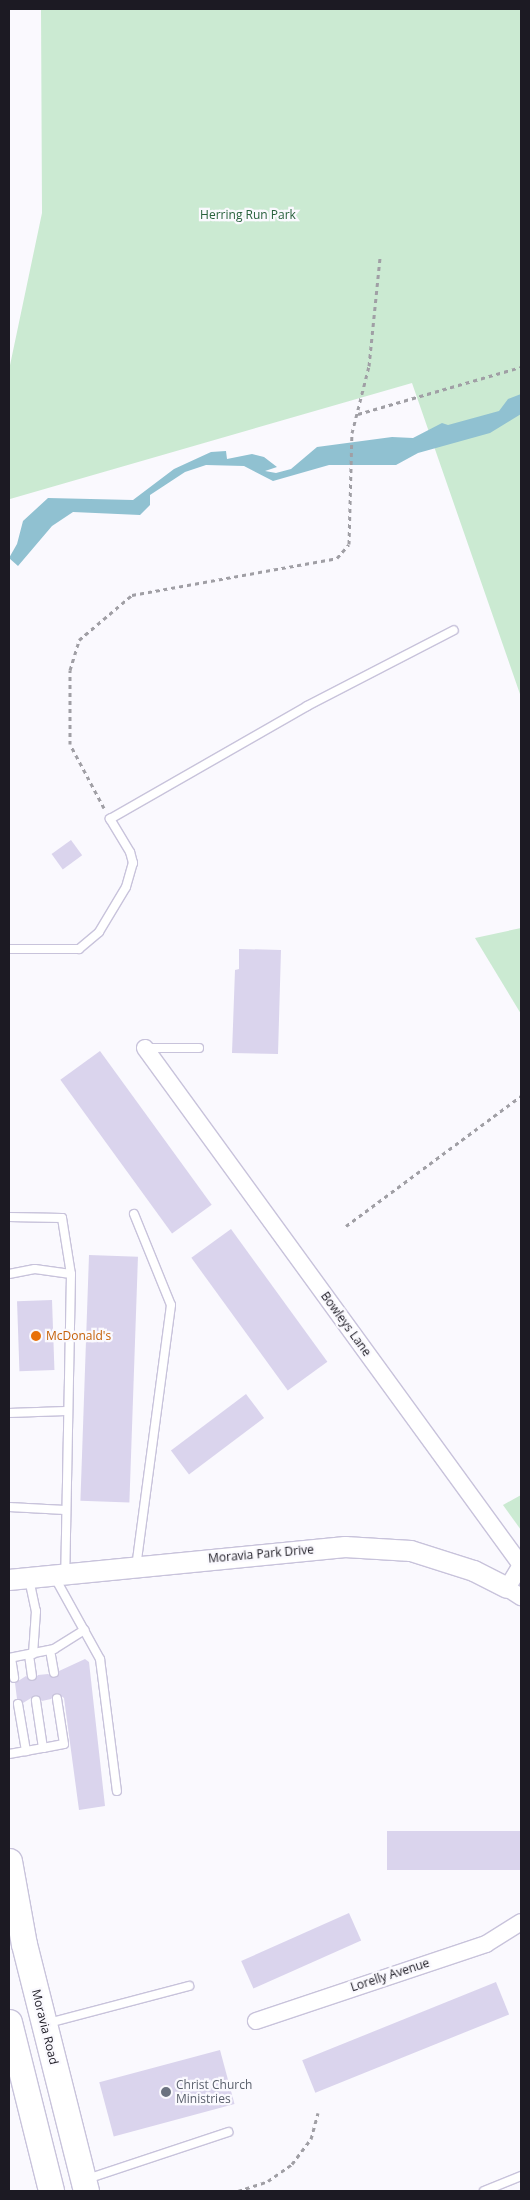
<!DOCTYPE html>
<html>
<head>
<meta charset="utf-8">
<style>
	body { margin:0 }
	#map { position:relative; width:530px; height:2200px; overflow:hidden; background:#faf9fe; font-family:"Open Sans",sans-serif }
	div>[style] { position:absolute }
	.green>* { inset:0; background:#cbead2 }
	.water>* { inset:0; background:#90c1d1 }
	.building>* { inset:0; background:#dad4ed; transform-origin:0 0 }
	.path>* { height:3px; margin-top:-1.5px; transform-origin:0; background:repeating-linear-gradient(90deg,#a09fa5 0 4px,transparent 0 8px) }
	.roads { filter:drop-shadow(1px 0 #c8c3db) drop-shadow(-1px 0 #c8c3db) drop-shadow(0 1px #c8c3db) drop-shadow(0 -1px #c8c3db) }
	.service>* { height:8px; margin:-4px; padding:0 4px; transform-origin:4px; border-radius:4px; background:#fff }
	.minor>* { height:16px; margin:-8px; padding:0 8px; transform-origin:8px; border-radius:8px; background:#fff }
	.tertiary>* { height:20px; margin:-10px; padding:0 10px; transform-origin:10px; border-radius:10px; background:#fff }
	.primary>* { height:25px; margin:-12.5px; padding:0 12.5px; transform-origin:12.5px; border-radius:12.5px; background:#fff }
	.dots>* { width:14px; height:14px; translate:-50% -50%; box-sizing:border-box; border:2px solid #faf9fe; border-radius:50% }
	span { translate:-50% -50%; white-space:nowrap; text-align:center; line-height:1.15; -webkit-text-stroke:4.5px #faf9fe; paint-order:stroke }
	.park-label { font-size:12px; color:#28613c }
	.street-label { font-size:12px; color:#1c1a23 }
	.food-label { font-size:12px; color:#c56008 }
	.left { translate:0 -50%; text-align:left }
	.worship-label { font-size:12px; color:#5b616d }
	.frame { position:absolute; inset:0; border:10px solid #1c1a23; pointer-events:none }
</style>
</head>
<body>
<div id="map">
	<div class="green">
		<i style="clip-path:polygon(41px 9px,521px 9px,521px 697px,412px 383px,10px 499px,9px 370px,42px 213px)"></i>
		<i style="clip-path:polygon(521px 928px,521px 1014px,475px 938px)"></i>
		<i style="clip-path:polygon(521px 1495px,521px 1530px,503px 1505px)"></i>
	</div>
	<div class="water">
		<i style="clip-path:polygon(521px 394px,521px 414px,490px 433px,418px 453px,396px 465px,329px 465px,273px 481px,244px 466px,206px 465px,185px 472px,150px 495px,150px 505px,140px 515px,73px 512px,52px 526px,18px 566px,9px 558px,17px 544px,23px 521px,48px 498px,133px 500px,174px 469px,211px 452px,226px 451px,227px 459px,252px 454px,264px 457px,277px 467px,265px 471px,276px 473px,291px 469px,317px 447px,392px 437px,413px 438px,442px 423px,448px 425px,499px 411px,508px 399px)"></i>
	</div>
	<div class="building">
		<i style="left:71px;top:840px;width:19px;height:24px;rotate:54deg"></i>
		<i style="clip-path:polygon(239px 949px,281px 950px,278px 1054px,232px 1053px,235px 970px,239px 969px)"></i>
		<i style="left:100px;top:1051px;width:190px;height:49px;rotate:54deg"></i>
		<i style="left:231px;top:1229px;width:164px;height:49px;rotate:54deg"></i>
		<i style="left:89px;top:1255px;width:49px;height:246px;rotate:2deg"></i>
		<i style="left:52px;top:1300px;width:70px;height:35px;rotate:88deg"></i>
		<i style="left:246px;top:1394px;width:30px;height:94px;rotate:53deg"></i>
		<i style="clip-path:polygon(85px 1659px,89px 1662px,105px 1806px,79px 1810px,64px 1698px,57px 1693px,51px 1699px,42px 1701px,36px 1695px,23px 1703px,17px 1699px,15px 1683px,26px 1676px,33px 1681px,38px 1675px,48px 1674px,55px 1678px,59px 1671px)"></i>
		<i style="left:521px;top:1831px;width:39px;height:134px;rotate:90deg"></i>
		<i style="left:349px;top:1913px;width:30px;height:118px;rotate:66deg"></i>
		<i style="left:496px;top:1982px;width:35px;height:209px;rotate:68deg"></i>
		<i style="left:220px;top:2050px;width:56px;height:125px;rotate:75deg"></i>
	</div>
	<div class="path">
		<i style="left:358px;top:414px;width:170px;rotate:-16.1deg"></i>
		<i style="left:104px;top:808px;width:72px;rotate:-118deg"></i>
		<i style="left:70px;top:744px;width:74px;rotate:-90deg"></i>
		<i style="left:70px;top:670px;width:31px;rotate:-73deg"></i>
		<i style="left:79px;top:640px;width:70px;rotate:-40.3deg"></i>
		<i style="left:132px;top:595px;width:208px;rotate:-10.2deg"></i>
		<i style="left:337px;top:558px;width:18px;rotate:-49deg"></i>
		<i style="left:349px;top:544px;width:111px;rotate:-88.5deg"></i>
		<i style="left:352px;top:433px;width:69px;rotate:-75.8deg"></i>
		<i style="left:369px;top:366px;width:110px;rotate:-84.2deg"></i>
		<i style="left:346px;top:1226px;width:218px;rotate:-36.6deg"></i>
		<i style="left:238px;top:2191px;width:32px;rotate:-18deg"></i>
		<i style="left:268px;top:2181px;width:29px;rotate:-35deg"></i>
		<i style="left:292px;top:2164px;width:31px;rotate:-53deg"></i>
		<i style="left:311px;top:2139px;width:27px;rotate:-75deg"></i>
	</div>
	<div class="roads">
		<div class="service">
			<i style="left:9px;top:949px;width:70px"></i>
			<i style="left:79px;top:949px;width:26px;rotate:-40deg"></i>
			<i style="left:99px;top:932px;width:52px;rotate:-59deg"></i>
			<i style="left:126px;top:887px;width:25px;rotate:-74deg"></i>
			<i style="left:133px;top:863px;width:11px;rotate:-105deg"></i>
			<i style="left:130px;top:852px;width:39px;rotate:-121deg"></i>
			<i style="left:110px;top:819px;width:227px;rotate:-29.8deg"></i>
			<i style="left:307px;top:706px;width:165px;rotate:-27.3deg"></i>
			<i style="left:147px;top:1048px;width:52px"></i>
			<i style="left:134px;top:1214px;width:98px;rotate:67.9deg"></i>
			<i style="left:171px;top:1305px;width:263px;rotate:97.6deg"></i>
			<i style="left:9px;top:1217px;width:53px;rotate:1.1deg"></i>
			<i style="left:62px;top:1218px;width:57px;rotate:80.9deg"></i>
			<i style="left:71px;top:1274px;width:300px;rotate:91.1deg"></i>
			<i style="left:9px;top:1274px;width:26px;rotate:-11deg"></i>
			<i style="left:35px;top:1269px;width:36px;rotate:8deg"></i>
			<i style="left:9px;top:1413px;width:57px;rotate:-2deg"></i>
			<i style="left:9px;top:1507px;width:56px;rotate:3.1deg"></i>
			<i style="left:54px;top:1576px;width:95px;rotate:61deg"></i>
			<i style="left:100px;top:1659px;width:133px;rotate:82.7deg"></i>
			<i style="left:29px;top:1579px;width:33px;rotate:78deg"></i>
			<i style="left:36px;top:1611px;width:43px;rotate:94deg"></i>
			<i style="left:50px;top:1650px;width:23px;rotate:80deg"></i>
			<i style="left:29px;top:1655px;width:21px;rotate:82deg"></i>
			<i style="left:9px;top:1658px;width:46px;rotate:-11.3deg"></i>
			<i style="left:54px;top:1649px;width:36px;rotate:-32deg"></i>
			<i style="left:11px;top:1658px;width:20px;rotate:81deg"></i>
			<i style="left:18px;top:1704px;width:48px;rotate:80.3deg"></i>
			<i style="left:43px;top:1748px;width:21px;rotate:-11deg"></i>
			<i style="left:64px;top:1744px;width:46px;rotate:-98.8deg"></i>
			<i style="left:9px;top:1754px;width:35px;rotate:-10deg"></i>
			<i style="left:43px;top:1748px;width:48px;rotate:-98.5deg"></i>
			<i style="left:48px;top:2023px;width:146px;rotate:-14.7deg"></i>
			<i style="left:87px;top:2179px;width:149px;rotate:-18.4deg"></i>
			<i style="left:484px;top:2191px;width:40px;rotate:-22deg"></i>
		</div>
		<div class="minor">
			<i style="left:145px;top:1048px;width:639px;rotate:53.97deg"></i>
			<i style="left:521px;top:1565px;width:27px;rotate:121deg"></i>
			<i style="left:507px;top:1588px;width:17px;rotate:33deg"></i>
			<i style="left:256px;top:2021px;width:243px;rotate:-18.5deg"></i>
			<i style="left:486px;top:1944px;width:41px;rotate:-32.2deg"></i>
		</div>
		<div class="tertiary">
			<i style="left:9px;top:1580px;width:338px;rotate:-5.6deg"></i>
			<i style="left:345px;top:1547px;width:66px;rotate:3.5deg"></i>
			<i style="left:411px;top:1551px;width:66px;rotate:17.6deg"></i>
			<i style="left:474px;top:1571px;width:37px;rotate:27deg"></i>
		</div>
		<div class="primary">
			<i style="left:9px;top:1861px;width:84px;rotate:79.8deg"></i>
			<i style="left:24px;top:1944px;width:255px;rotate:75.9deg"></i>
			<i style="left:9px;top:2022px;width:174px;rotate:76deg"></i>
		</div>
	</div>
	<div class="dots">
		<i style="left:36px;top:1336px;background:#e8710a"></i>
		<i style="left:166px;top:2092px;background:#6b7280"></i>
	</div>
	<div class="park-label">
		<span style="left:248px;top:215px">Herring Run Park</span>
	</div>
	<div class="street-label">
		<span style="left:346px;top:1324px;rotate:54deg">Bowleys Lane</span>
		<span style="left:261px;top:1554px;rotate:-5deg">Moravia Park Drive</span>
		<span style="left:390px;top:1975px;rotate:-18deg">Lorelly Avenue</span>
		<span style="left:45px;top:2027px;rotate:76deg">Moravia Road</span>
	</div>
	<div class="food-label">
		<span class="left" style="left:46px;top:1336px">McDonald's</span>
	</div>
	<div class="worship-label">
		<span class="left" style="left:176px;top:2092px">Christ Church<br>Ministries</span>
	</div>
	<div class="frame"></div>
</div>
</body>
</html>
